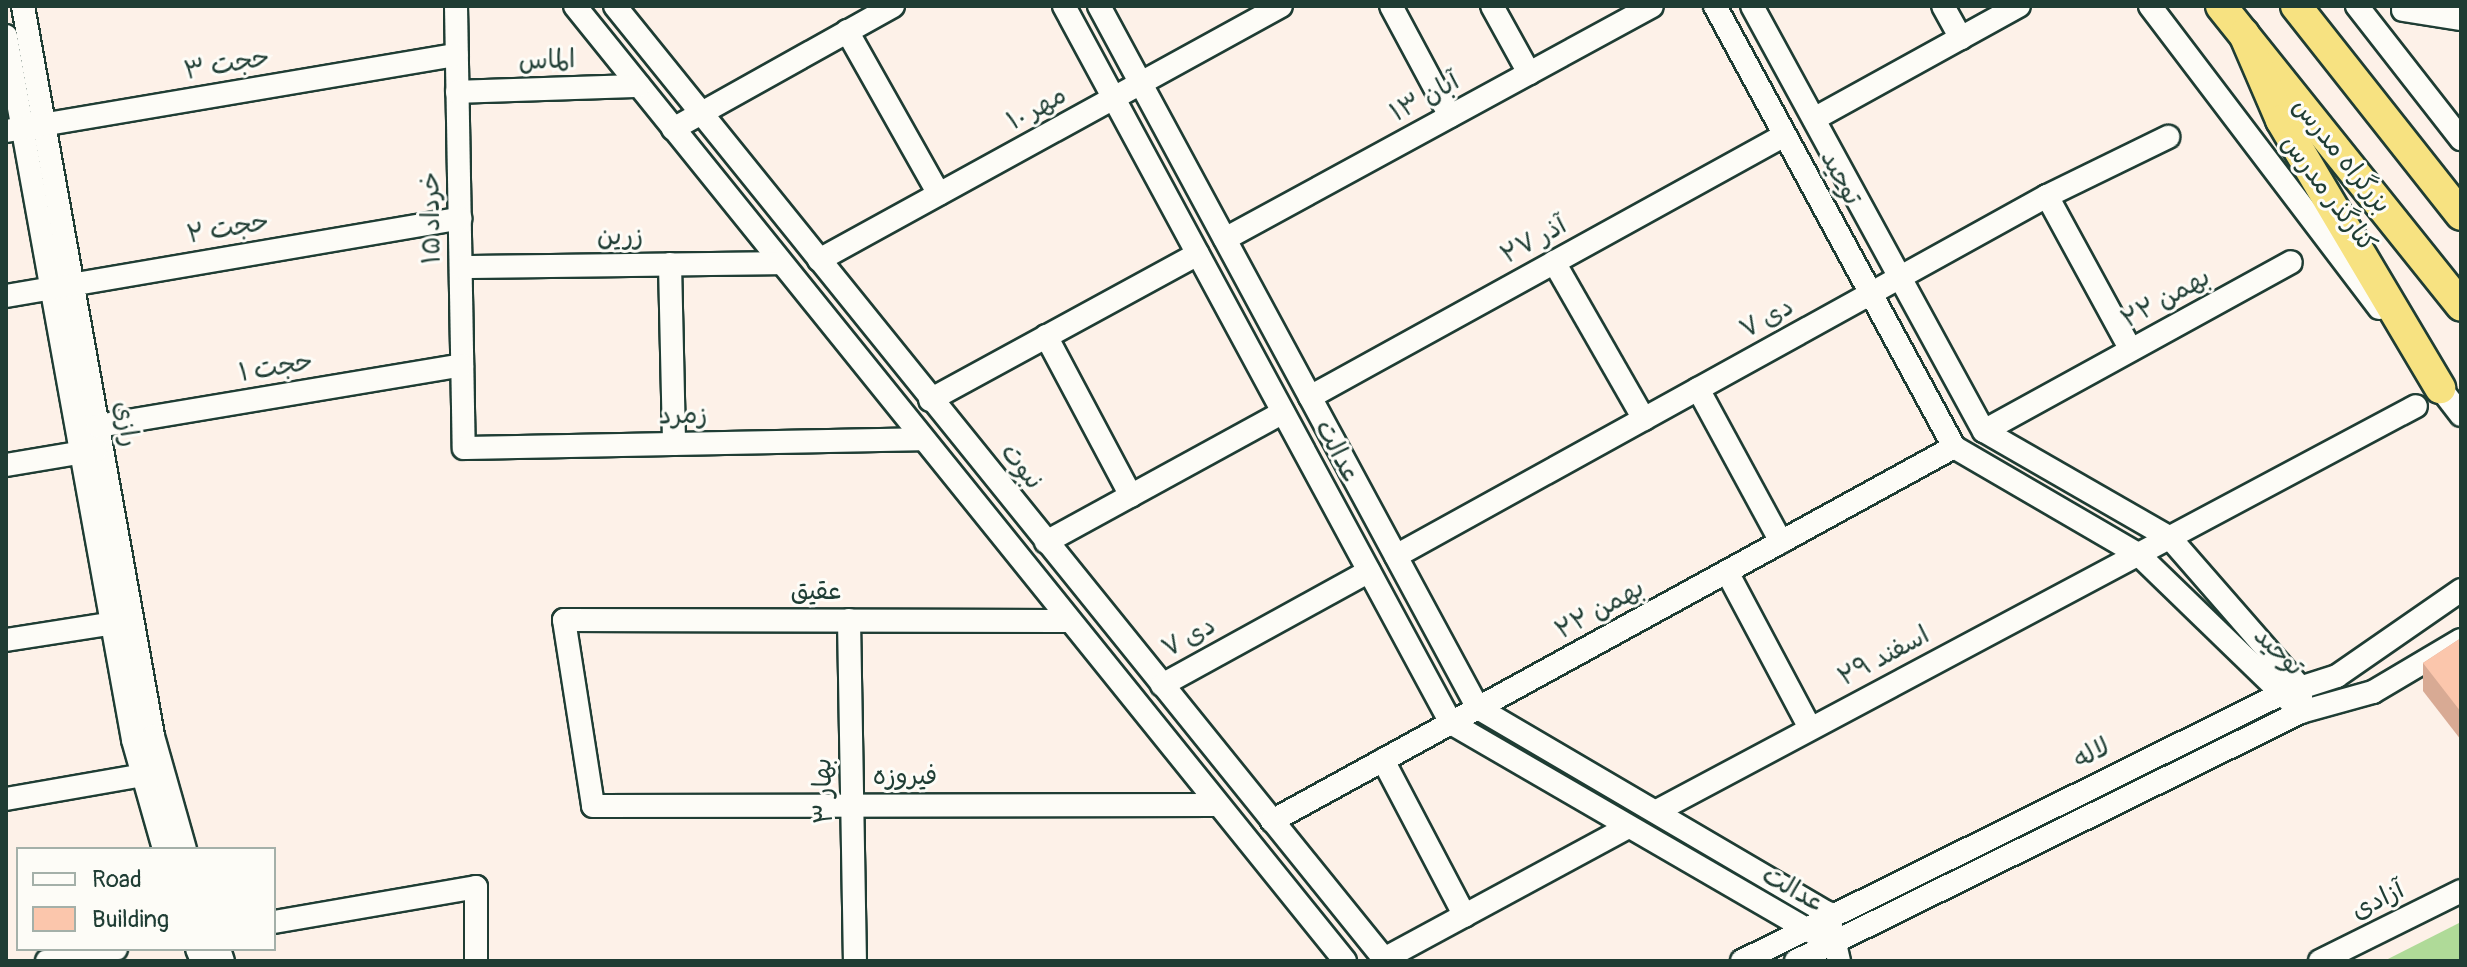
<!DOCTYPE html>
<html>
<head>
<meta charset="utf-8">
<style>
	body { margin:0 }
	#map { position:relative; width:2467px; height:967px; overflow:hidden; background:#fdf1e8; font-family:Pangolin,"Playpen Sans Arabic",sans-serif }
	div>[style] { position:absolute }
	.green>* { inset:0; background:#afda98 }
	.roads { filter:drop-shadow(2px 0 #1f3d34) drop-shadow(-2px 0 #1f3d34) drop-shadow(0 2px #1f3d34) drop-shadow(0 -2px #1f3d34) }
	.minor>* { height:22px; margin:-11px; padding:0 11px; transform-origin:11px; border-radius:11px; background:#fdfcf7 }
	.highway>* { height:30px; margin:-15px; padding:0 15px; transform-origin:15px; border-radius:15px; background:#f7e281 }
	.wall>* { inset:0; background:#d8aa94 }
	.building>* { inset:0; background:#fbc6ac }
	span { translate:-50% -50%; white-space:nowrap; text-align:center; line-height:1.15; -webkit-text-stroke:6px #fdfcf7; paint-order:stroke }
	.street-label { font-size:26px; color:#1f3d34 }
	.frame { position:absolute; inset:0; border:8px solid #1f3d34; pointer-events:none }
	.legend { position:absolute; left:16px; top:847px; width:260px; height:104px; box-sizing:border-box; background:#fdfcf7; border:2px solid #a4b0a9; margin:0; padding:10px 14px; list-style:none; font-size:24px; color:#1f3d34 }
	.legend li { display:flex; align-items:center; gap:16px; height:40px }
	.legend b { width:40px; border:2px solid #a4b0a9 }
</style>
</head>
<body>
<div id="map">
	<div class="green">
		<i style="clip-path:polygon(2461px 922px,2461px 961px,2384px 961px)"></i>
	</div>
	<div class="roads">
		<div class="minor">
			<i style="left:23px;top:6px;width:741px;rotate:79.9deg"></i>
			<i style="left:153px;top:736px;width:117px;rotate:74.2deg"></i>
			<i style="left:456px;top:6px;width:442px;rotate:89deg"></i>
			<i style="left:464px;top:448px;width:457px;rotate:-1.1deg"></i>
			<i style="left:575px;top:6px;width:1227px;rotate:51.12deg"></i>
			<i style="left:615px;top:6px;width:1227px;rotate:51.09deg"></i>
			<i style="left:1064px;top:6px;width:815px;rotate:61.64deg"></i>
			<i style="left:1451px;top:723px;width:438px;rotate:30.1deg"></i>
			<i style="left:1099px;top:6px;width:798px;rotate:61.64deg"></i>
			<i style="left:1478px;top:708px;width:406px;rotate:30.4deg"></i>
			<i style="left:1828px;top:913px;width:49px;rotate:77.1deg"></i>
			<i style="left:1391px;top:6px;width:125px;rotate:61.8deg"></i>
			<i style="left:1492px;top:6px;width:77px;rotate:61.1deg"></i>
			<i style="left:1715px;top:6px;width:502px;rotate:61.54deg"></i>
			<i style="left:1954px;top:447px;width:213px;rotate:30.2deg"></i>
			<i style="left:2138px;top:554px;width:227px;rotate:44.1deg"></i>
			<i style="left:1752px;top:6px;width:484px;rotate:61.4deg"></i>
			<i style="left:1984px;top:431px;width:215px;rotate:29.9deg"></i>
			<i style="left:2170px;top:538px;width:199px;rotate:48.9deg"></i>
			<i style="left:2301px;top:688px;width:24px;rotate:90deg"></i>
			<i style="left:1943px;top:6px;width:37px;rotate:61deg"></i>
			<i style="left:2150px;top:6px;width:379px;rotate:52.8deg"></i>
			<i style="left:2357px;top:6px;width:169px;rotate:52deg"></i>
			<i style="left:2403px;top:10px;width:59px;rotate:8.8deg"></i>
			<i style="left:847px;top:31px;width:187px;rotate:60.6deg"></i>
			<i style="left:6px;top:36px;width:715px;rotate:79.77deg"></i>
			<i style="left:133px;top:740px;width:113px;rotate:74.1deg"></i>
			<i style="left:457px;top:92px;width:182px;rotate:-1.9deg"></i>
			<i style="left:1814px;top:119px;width:234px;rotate:-28.9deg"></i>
			<i style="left:673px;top:129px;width:252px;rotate:-29.2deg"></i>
			<i style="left:6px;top:131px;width:457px;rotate:-9.6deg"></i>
			<i style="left:2047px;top:196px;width:175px;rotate:61.4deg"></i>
			<i style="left:1225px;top:239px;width:486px;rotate:-28.6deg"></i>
			<i style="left:819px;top:260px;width:527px;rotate:-28.8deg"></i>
			<i style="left:1554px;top:262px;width:181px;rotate:60.2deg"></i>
			<i style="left:670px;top:264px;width:180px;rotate:88.7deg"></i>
			<i style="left:461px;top:267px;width:319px;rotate:-0.7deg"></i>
			<i style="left:6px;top:296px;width:461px;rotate:-9.7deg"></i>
			<i style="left:1046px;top:336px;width:181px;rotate:62deg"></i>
			<i style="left:2431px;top:376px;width:49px;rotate:52.4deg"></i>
			<i style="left:1698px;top:389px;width:174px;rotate:61.5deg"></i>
			<i style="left:1310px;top:397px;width:542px;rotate:-28.88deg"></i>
			<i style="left:930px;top:400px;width:305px;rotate:-28.6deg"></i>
			<i style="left:98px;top:426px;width:369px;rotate:-9.5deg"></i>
			<i style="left:1984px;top:431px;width:350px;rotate:-28.8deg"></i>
			<i style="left:6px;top:465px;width:91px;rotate:-9.5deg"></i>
			<i style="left:1046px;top:542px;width:270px;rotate:-28.7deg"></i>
			<i style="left:1396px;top:556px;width:744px;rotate:-28.94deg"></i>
			<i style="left:2047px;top:196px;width:135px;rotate:-26deg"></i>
			<i style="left:1727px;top:572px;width:177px;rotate:62deg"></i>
			<i style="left:849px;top:620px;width:341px;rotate:89deg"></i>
			<i style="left:1069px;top:621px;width:505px;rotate:-179.89deg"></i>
			<i style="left:564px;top:620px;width:188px;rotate:81.1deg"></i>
			<i style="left:593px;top:806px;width:625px;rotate:-0.09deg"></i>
			<i style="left:6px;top:640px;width:122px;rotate:-8.9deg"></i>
			<i style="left:1162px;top:685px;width:236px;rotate:-28.8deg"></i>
			<i style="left:1383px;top:760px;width:176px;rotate:62.3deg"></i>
			<i style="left:6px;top:799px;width:151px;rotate:-9.9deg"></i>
			<i style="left:1657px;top:811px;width:860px;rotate:-28.08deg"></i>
			<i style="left:1272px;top:821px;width:778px;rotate:-28.74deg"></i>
			<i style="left:274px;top:922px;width:205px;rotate:-9.8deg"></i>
			<i style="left:476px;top:887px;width:74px;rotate:90deg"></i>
			<i style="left:197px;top:949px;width:13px;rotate:67deg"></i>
			<i style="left:219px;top:949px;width:13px;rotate:72deg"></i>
			<i style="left:1384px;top:959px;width:277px;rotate:-28.4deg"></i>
			<i style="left:47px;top:961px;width:70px;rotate:-9.9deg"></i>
			<i style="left:1742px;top:961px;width:602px;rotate:-26.35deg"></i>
			<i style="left:2281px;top:694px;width:59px;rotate:-17.8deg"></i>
			<i style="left:2337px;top:676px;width:151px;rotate:-34.7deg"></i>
			<i style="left:1796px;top:961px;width:563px;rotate:-26.25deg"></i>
			<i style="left:2301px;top:712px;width:75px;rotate:-15.5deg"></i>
			<i style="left:2373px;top:692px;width:102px;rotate:-30.6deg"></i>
			<i style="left:2320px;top:961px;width:157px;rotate:-26.4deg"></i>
		</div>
		<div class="highway">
			<i style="left:2221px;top:6px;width:384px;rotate:51.3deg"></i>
			<i style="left:2296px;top:6px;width:266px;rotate:51.7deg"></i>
			<i style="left:2244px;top:34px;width:94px;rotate:66.7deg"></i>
			<i style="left:2281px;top:120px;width:312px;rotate:59.3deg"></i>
		</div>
	</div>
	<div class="wall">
		<i style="clip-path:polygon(2461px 638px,2461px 740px,2423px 691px,2423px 663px)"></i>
	</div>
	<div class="building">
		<i style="clip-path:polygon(2461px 638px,2461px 712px,2423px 663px)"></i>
	</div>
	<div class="street-label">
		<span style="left:547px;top:61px;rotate:-2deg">الماس</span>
		<span style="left:227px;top:65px;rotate:-10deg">حجت ۳</span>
		<span style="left:1425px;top:98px;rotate:-29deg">۱۳ آبان</span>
		<span style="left:1037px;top:109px;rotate:-29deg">۱۰ مهر</span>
		<span style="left:2341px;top:156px;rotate:51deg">بزرگراه مدرس</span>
		<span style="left:1840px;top:178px;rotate:62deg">توحید</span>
		<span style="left:2328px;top:194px;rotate:53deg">کنارگذر مدرس</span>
		<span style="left:432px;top:218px;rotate:-91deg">۱۵ خرداد</span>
		<span style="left:228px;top:229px;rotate:-10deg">حجت ۲</span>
		<span style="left:620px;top:237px;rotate:-1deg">زرین</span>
		<span style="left:1534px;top:241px;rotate:-29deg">۲۷ آذر</span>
		<span style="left:2166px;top:299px;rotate:-29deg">۲۲ بهمن</span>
		<span style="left:1767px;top:319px;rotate:-29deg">۷ دی</span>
		<span style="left:276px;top:368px;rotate:-10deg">حجت ۱</span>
		<span style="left:683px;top:416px;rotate:-1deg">زمرد</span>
		<span style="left:126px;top:424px;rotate:80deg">رازی</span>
		<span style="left:1337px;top:452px;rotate:62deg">عدالت</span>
		<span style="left:1021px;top:467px;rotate:51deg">نبوت</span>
		<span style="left:816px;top:592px">عقیق</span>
		<span style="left:1600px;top:610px;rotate:-29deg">۲۲ بهمن</span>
		<span style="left:1189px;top:638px;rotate:-29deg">۷ دی</span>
		<span style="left:2278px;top:652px;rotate:44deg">توحید</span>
		<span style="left:1884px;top:657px;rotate:-28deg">۲۹ اسفند</span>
		<span style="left:2092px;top:754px;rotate:-26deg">لاله</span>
		<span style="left:905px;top:777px">فیروزه</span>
		<span style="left:824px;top:791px;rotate:-91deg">بهار ۳</span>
		<span style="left:1793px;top:890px;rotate:29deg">عدالت</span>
		<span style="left:2378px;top:901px;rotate:-26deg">آزادی</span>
	</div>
	<div class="frame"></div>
	<ul class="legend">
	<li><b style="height:10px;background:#fdfcf7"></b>Road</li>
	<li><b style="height:22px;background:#fbc6ac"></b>Building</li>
	</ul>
</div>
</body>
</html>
